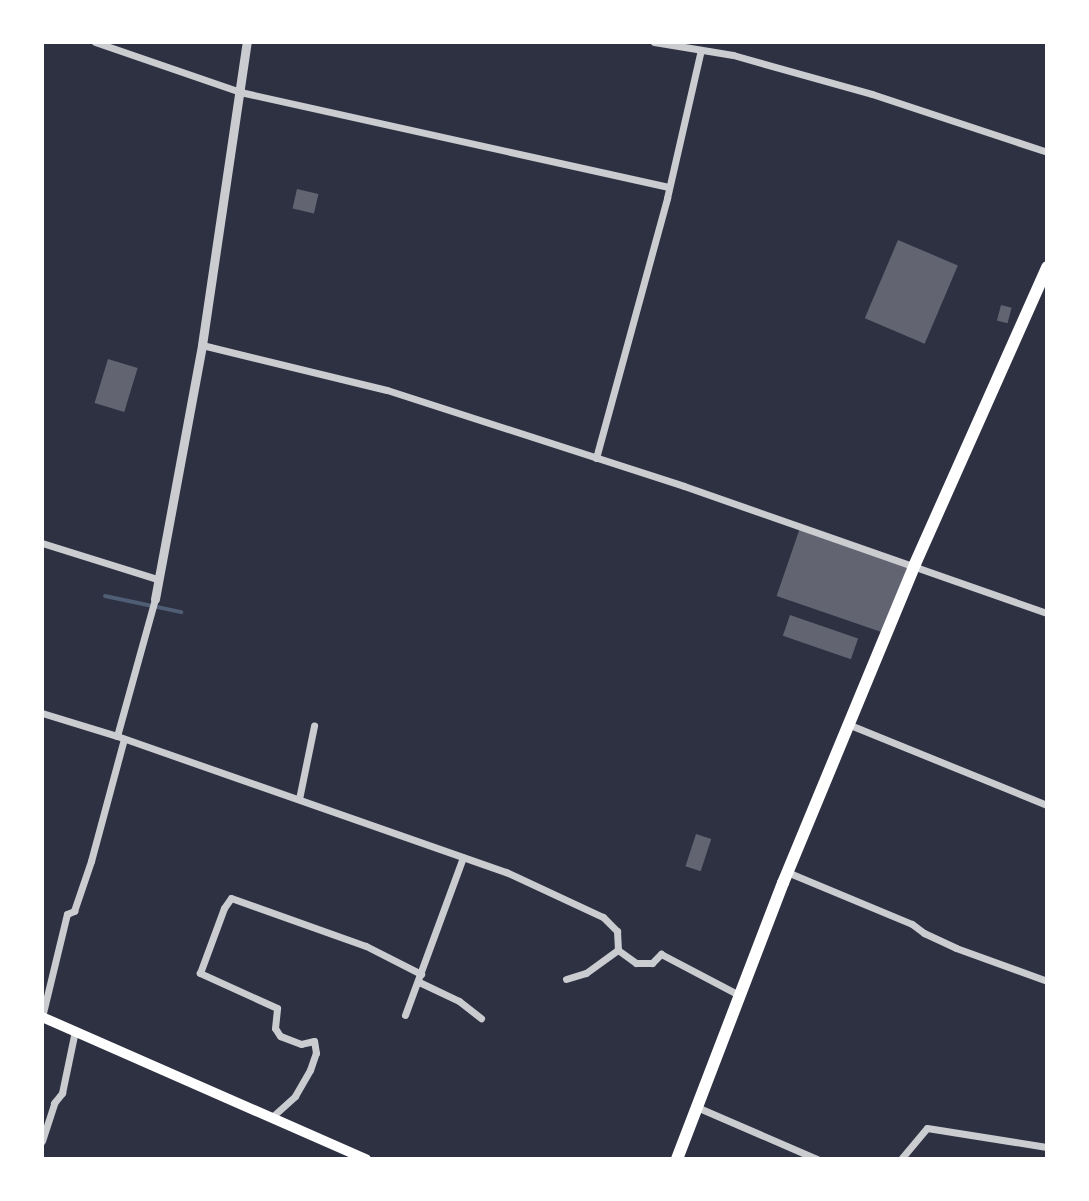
<!DOCTYPE html>
<html>
<head>
<meta charset="utf-8">
<style>
	body { margin:0 }
	#map { position:relative; width:1089px; height:1201px; overflow:hidden; background:#2d3142; font-family:Ubuntu,sans-serif }
	div>[style] { position:absolute }
	.stream>* { height:4px; margin:-2px; padding:0 2px; transform-origin:2px; border-radius:2px; background:#4f5d75 }
	.building>* { inset:0; background:#626471; transform-origin:0 0 }
	.minor>* { height:7px; margin:-3.5px; padding:0 3.5px; transform-origin:3.5px; border-radius:3.5px; background:#caccd0 }
	.tertiary>* { height:9px; margin:-4.5px; padding:0 4.5px; transform-origin:4.5px; border-radius:4.5px; background:#caccd0 }
	.secondary>* { height:10px; margin:-5px; padding:0 5px; transform-origin:5px; border-radius:5px; background:#fff }
	.primary>* { height:12px; margin:-6px; padding:0 6px; transform-origin:6px; border-radius:6px; background:#fff }
	span { translate:-50% -50%; white-space:nowrap; text-align:center; line-height:1.15; -webkit-text-stroke:8px #fff; paint-order:stroke }
	.frame { position:absolute; inset:0; border:44px solid #fff; pointer-events:none }
</style>
</head>
<body>
<div id="map">
	<div class="stream">
		<i style="left:105px;top:596px;width:78px;rotate:11.9deg"></i>
	</div>
	<div class="building">
		<i style="left:297px;top:189px;width:22px;height:20px;rotate:13deg"></i>
		<i style="left:898px;top:240px;width:65px;height:85px;rotate:23deg"></i>
		<i style="left:1001px;top:305px;width:11px;height:16px;rotate:15deg"></i>
		<i style="left:108px;top:359px;width:31px;height:46px;rotate:17deg"></i>
		<i style="left:801px;top:525px;width:120px;height:75px;rotate:19deg"></i>
		<i style="left:790px;top:615px;width:72px;height:22px;rotate:19deg"></i>
		<i style="left:696px;top:834px;width:16px;height:34px;rotate:18deg"></i>
	</div>
	<div class="minor">
		<i style="left:95px;top:42px;width:153px;rotate:19deg"></i>
		<i style="left:240px;top:92px;width:439px;rotate:12.5deg"></i>
		<i style="left:654px;top:42px;width:80px;rotate:9.3deg"></i>
		<i style="left:733px;top:55px;width:144px;rotate:15.7deg"></i>
		<i style="left:872px;top:94px;width:184px;rotate:18.3deg"></i>
		<i style="left:202px;top:345px;width:190px;rotate:13.7deg"></i>
		<i style="left:387px;top:390px;width:312px;rotate:17.9deg"></i>
		<i style="left:684px;top:486px;width:385px;rotate:19.3deg"></i>
		<i style="left:596px;top:458px;width:270px;rotate:-74.7deg"></i>
		<i style="left:667px;top:198px;width:152px;rotate:-77.1deg"></i>
		<i style="left:42px;top:543px;width:121px;rotate:17.4deg"></i>
		<i style="left:42px;top:713px;width:78px;rotate:17deg"></i>
		<i style="left:117px;top:736px;width:412px;rotate:19.3deg"></i>
		<i style="left:506px;top:872px;width:107px;rotate:24.9deg"></i>
		<i style="left:603px;top:917px;width:20px;rotate:45deg"></i>
		<i style="left:617px;top:931px;width:19px;rotate:87deg"></i>
		<i style="left:618px;top:950px;width:22px;rotate:36deg"></i>
		<i style="left:636px;top:963px;width:16px"></i>
		<i style="left:652px;top:963px;width:13px;rotate:-45deg"></i>
		<i style="left:661px;top:954px;width:90px;rotate:27.7deg"></i>
		<i style="left:850px;top:725px;width:213px;rotate:22.1deg"></i>
		<i style="left:117px;top:736px;width:142px;rotate:-74.5deg"></i>
		<i style="left:299px;top:799px;width:75px;rotate:-78.4deg"></i>
		<i style="left:787px;top:872px;width:135px;rotate:22.6deg"></i>
		<i style="left:912px;top:924px;width:15px;rotate:37deg"></i>
		<i style="left:924px;top:933px;width:35px;rotate:25deg"></i>
		<i style="left:956px;top:948px;width:97px;rotate:19.9deg"></i>
		<i style="left:566px;top:979px;width:21px;rotate:-17deg"></i>
		<i style="left:586px;top:973px;width:39px;rotate:-36deg"></i>
		<i style="left:419px;top:982px;width:44px;rotate:25.4deg"></i>
		<i style="left:459px;top:1001px;width:28px;rotate:38deg"></i>
		<i style="left:405px;top:1015px;width:168px;rotate:-69.8deg"></i>
		<i style="left:42px;top:1017px;width:106px;rotate:-76.4deg"></i>
		<i style="left:67px;top:914px;width:8px;rotate:-23deg"></i>
		<i style="left:74px;top:911px;width:53px;rotate:-71.2deg"></i>
		<i style="left:91px;top:861px;width:126px;rotate:-74.9deg"></i>
		<i style="left:699px;top:1108px;width:129px;rotate:23.4deg"></i>
		<i style="left:272px;top:1117px;width:31px;rotate:-42deg"></i>
		<i style="left:295px;top:1096px;width:30px;rotate:-60deg"></i>
		<i style="left:310px;top:1070px;width:18px;rotate:-71deg"></i>
		<i style="left:316px;top:1053px;width:12px;rotate:-99deg"></i>
		<i style="left:314px;top:1041px;width:13px;rotate:167deg"></i>
		<i style="left:301px;top:1044px;width:22px;rotate:-159deg"></i>
		<i style="left:280px;top:1036px;width:9px;rotate:-122deg"></i>
		<i style="left:275px;top:1028px;width:20px;rotate:-84deg"></i>
		<i style="left:277px;top:1008px;width:85px;rotate:-155.6deg"></i>
		<i style="left:200px;top:973px;width:69px;rotate:-69.7deg"></i>
		<i style="left:224px;top:908px;width:12px;rotate:-55deg"></i>
		<i style="left:231px;top:898px;width:143px;rotate:19.6deg"></i>
		<i style="left:366px;top:946px;width:62px;rotate:27deg"></i>
		<i style="left:42px;top:1141px;width:40px;rotate:-72deg"></i>
		<i style="left:54px;top:1103px;width:13px;rotate:-51deg"></i>
		<i style="left:62px;top:1093px;width:63px;rotate:-78.2deg"></i>
		<i style="left:901px;top:1159px;width:40px;rotate:-50deg"></i>
		<i style="left:927px;top:1128px;width:121px;rotate:9deg"></i>
	</div>
	<div class="tertiary">
		<i style="left:155px;top:599px;width:258px;rotate:-79.5deg"></i>
		<i style="left:202px;top:345px;width:306px;rotate:-81.6deg"></i>
	</div>
	<div class="secondary">
		<i style="left:42px;top:1017px;width:354px;rotate:23.7deg"></i>
	</div>
	<div class="primary">
		<i style="left:677px;top:1159px;width:296px;rotate:-69deg"></i>
		<i style="left:783px;top:883px;width:345px;rotate:-67.5deg"></i>
		<i style="left:915px;top:564px;width:325px;rotate:-66deg"></i>
	</div>
	<div class="frame"></div>
</div>
</body>
</html>
